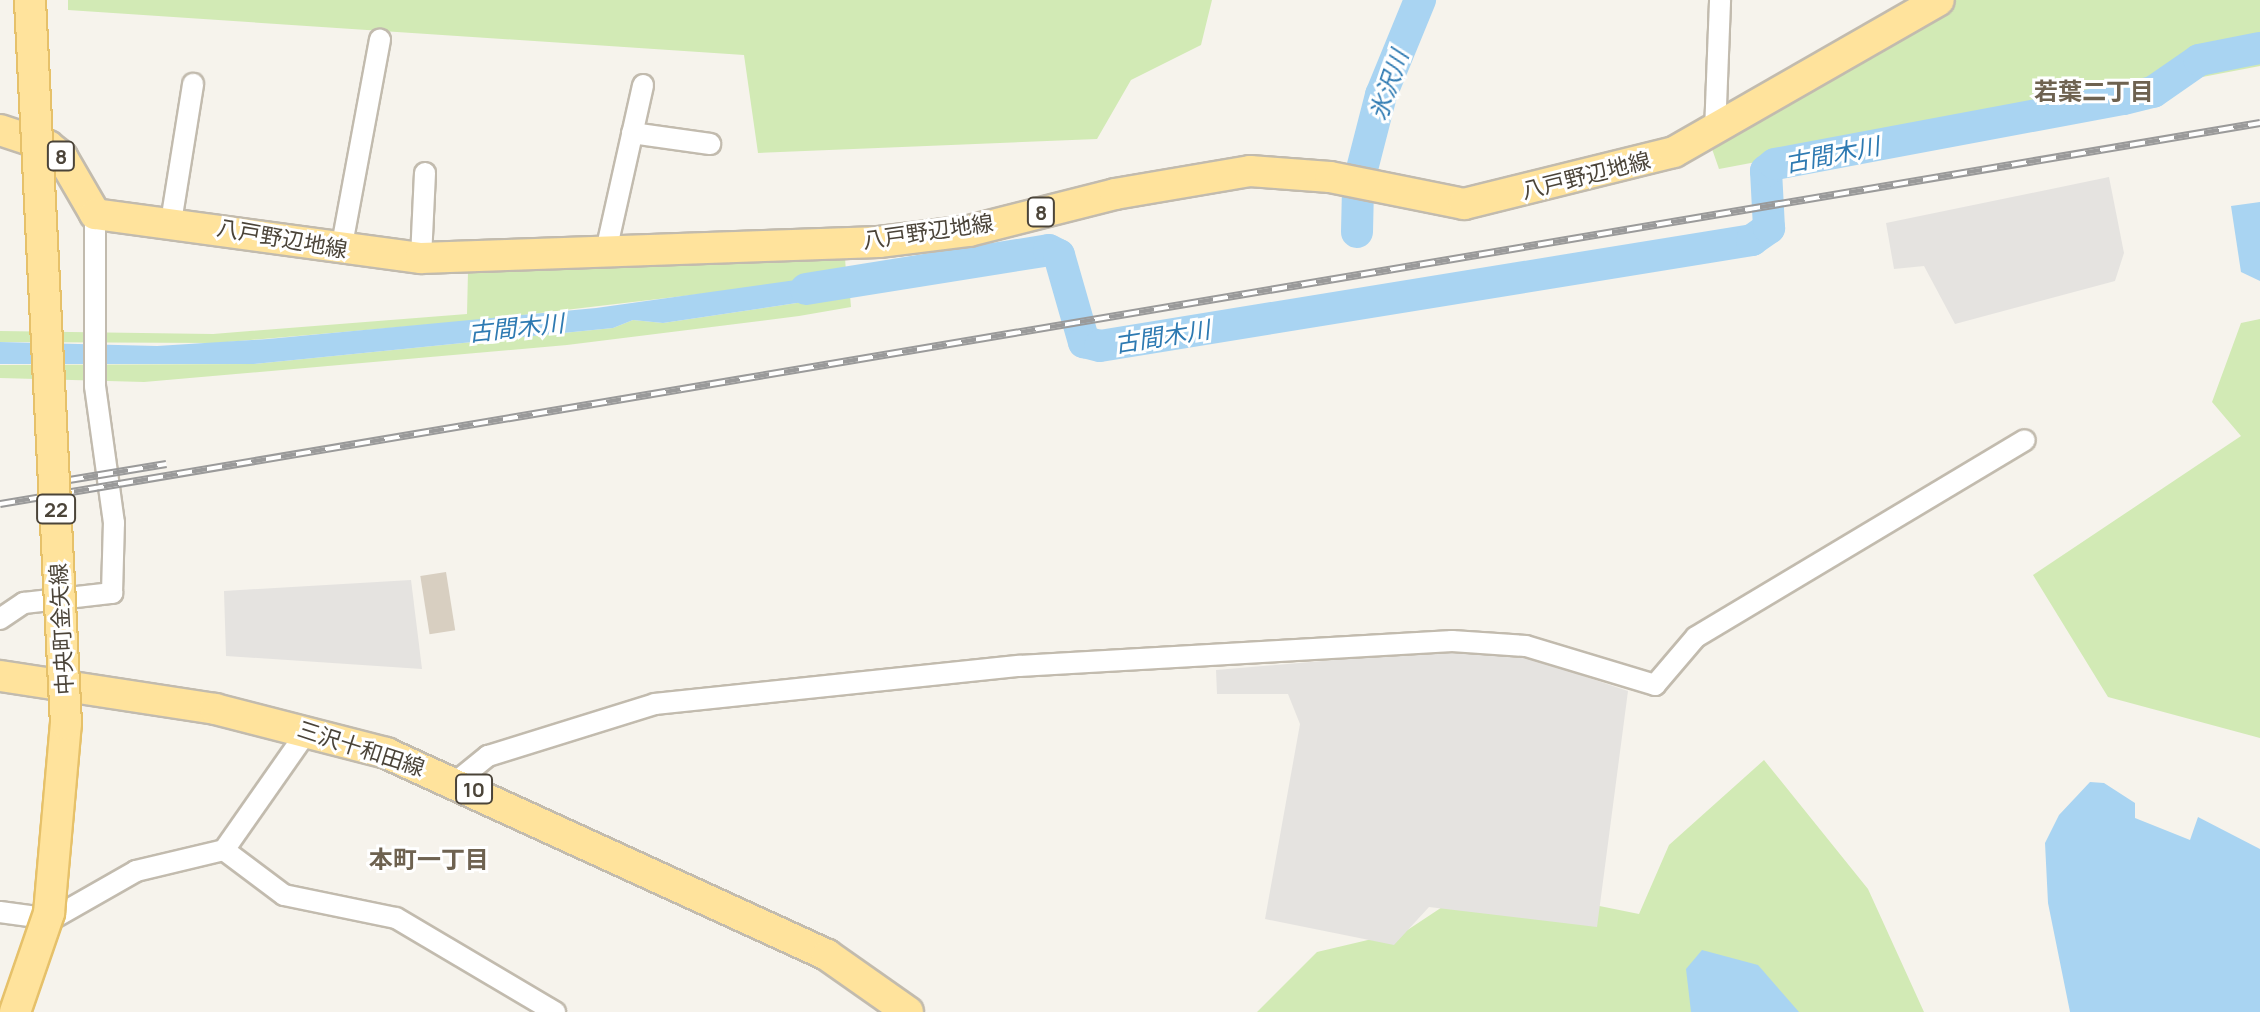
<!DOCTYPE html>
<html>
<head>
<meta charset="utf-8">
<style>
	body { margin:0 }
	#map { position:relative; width:2260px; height:1012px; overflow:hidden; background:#f6f3ec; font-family:Manrope,"Noto Sans JP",sans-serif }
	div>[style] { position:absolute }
	.green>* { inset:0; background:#d2eab5 }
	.parking>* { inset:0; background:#e5e3e0 }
	.water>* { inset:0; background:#a9d4f2 }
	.river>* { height:32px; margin:-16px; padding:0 16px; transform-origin:16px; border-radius:16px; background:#a9d4f2 }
	.building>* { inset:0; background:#d8cfc1; transform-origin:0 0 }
	.roads { filter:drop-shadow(2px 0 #c2bbae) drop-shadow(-2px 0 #c2bbae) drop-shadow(0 2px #c2bbae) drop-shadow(0 -2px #c2bbae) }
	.street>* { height:20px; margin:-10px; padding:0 10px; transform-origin:10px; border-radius:10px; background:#fff }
	.primary>* { height:30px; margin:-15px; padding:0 15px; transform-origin:15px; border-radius:15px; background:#ffe39c }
	.rail>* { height:8px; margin-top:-4px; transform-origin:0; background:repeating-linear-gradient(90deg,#fff 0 15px,#9a9a9a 0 30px); box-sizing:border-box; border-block:2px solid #9a9a9a }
	.bridges { filter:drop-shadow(2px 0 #e6c16a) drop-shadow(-2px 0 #e6c16a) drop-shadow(0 2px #e6c16a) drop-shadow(0 -2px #e6c16a) }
	.primary-bridge>* { height:30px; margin:-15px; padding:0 15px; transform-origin:15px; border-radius:15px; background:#ffe39c }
	span { translate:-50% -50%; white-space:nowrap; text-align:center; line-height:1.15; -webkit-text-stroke:6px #fff; paint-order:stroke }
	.shield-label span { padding:2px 6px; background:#fff; border:2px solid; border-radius:6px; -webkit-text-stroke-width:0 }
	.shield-label { font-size:20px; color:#4b4439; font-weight:700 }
	.street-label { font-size:22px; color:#4b4439 }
	.water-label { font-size:24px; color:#2e7ab2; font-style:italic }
	.neighbourhood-label { font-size:24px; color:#6e6250; font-weight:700 }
</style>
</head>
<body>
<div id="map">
	<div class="green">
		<i style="clip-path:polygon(68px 0,1212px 0,1201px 45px,1131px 80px,1097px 139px,758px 153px,744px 55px,68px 10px)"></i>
		<i style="clip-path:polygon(1954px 0,2260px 0,2260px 66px,1719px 169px,1711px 146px)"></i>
		<i style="clip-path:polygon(845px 257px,846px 273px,794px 283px,481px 320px,216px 343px,0 342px,0 331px,213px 334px,467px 314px,468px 271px)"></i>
		<i style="clip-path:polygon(850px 295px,851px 307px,799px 316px,567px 345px,144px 382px,0 378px,0 365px,254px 364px,613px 328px,633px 320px,663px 323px)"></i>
		<i style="clip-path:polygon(2260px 319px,2260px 738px,2108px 697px,2033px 575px,2241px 436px,2212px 402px,2241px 323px)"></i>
		<i style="clip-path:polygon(1764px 760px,1868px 889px,1924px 1012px,1257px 1012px,1317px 952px,1406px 931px,1480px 882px,1639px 914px,1669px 845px)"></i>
	</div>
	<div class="parking">
		<i style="clip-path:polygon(2109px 177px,2124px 253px,2115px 281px,1955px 324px,1924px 266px,1894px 269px,1886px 223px)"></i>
		<i style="clip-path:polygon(411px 580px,422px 669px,226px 656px,224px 591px)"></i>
		<i style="clip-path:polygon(1451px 650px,1521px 655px,1628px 691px,1597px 927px,1429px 907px,1394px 945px,1265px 919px,1300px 724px,1288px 694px,1217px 694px,1216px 670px)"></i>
	</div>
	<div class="water">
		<i style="clip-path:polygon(2260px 202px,2260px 281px,2241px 272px,2231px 206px)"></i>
		<i style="clip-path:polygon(846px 273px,850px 295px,663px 323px,633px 320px,613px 328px,254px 364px,0 364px,0 342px,157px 346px,268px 339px,596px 308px)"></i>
		<i style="clip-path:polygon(2090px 782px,2104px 783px,2135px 803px,2135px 818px,2190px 840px,2198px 817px,2260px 849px,2260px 1012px,2070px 1012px,2048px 903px,2045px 843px,2059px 815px)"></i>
		<i style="clip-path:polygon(1702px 950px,1758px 965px,1799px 1012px,1691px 1012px,1686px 969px)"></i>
	</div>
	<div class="river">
		<i style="left:1361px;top:173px;width:81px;rotate:-75.6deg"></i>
		<i style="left:1381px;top:95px;width:103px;rotate:-67.7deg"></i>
		<i style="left:1357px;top:232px;width:45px;rotate:-88.7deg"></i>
		<i style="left:806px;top:289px;width:246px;rotate:-9.1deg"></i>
		<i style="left:1049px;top:250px;width:11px;rotate:27deg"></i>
		<i style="left:1059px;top:255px;width:91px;rotate:74deg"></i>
		<i style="left:1084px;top:342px;width:16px;rotate:14deg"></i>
		<i style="left:1100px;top:346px;width:661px;rotate:-9.23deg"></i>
		<i style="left:1752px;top:240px;width:21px;rotate:-35deg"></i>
		<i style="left:1769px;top:228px;width:57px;rotate:-93deg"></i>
		<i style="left:1766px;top:171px;width:11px;rotate:-38deg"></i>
		<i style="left:1775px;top:164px;width:355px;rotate:-10.6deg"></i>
		<i style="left:2124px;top:99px;width:30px;rotate:-14deg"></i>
		<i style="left:2153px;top:92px;width:56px;rotate:-34.8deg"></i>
		<i style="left:2199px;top:60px;width:62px;rotate:-11.1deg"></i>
	</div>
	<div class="building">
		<i style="left:446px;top:572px;width:59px;height:26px;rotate:81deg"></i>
	</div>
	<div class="roads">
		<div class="street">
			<i style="left:1715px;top:132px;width:132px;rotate:-87.8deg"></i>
			<i style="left:632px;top:133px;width:79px;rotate:8deg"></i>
			<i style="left:171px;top:222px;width:140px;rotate:-80.9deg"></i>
			<i style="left:341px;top:250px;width:214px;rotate:-79.5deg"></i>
			<i style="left:606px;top:251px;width:170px;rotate:-77.4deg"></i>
			<i style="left:421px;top:258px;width:85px;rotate:-87.3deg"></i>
			<i style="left:0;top:619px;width:29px;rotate:-34deg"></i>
			<i style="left:24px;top:603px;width:89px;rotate:-6.5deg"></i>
			<i style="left:112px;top:593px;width:70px;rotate:-88.4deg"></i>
			<i style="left:114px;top:523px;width:138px;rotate:-97.9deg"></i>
			<i style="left:95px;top:386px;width:172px;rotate:-90deg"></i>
			<i style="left:457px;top:781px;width:40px;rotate:-39deg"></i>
			<i style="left:488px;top:756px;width:175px;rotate:-17.3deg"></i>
			<i style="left:655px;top:704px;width:366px;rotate:-6deg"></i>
			<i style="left:1019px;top:666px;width:434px;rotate:-3.3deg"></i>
			<i style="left:1452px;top:641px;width:74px;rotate:3.9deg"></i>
			<i style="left:1526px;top:646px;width:135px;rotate:16.8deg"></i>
			<i style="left:1655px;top:685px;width:63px;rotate:-49.5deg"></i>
			<i style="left:1696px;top:637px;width:383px;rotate:-30.9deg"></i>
			<i style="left:224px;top:850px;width:146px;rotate:-55deg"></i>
			<i style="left:0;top:912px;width:52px;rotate:7.7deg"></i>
			<i style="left:52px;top:919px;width:97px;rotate:-29.7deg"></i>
			<i style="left:136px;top:871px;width:90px;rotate:-13.4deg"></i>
			<i style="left:224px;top:850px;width:75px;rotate:36.9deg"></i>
			<i style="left:284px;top:895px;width:114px;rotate:11.6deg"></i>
			<i style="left:396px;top:918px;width:185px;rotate:30.6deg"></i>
		</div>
		<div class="primary">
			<i style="left:0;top:130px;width:51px;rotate:18.4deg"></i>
			<i style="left:48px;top:146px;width:18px;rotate:38deg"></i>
			<i style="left:62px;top:157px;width:66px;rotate:59.9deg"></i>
			<i style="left:95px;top:214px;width:329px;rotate:7.7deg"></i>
			<i style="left:421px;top:258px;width:458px;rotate:-2deg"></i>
			<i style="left:879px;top:242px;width:91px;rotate:-7deg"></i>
			<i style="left:969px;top:231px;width:151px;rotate:-14.2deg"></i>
			<i style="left:1115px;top:194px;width:137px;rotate:-9.7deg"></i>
			<i style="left:1250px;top:171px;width:80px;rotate:4.3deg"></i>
			<i style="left:1330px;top:177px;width:137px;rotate:11.4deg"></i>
			<i style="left:1464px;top:204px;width:216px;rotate:-13.9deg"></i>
			<i style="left:1674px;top:152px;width:305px;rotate:-29.8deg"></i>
			<i style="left:0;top:676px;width:218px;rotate:8.7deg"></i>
			<i style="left:215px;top:709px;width:177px;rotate:14.4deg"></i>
			<i style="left:386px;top:753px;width:485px;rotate:24.6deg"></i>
			<i style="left:827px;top:955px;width:99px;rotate:35.1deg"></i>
		</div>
	</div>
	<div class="rail">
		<i style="left:39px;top:485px;width:129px;rotate:-9.4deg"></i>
		<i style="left:0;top:504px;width:2292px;rotate:-9.57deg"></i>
	</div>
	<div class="bridges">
		<div class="primary-bridge">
			<i style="left:15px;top:1012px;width:105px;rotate:-71deg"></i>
			<i style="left:49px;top:913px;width:190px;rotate:-84.9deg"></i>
			<i style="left:66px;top:724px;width:725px;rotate:-92.85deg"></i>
		</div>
	</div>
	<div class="shield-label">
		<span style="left:61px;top:156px">8</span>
		<span style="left:1041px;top:212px">8</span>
		<span style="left:56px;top:509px">22</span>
		<span style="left:474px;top:789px">10</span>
	</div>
	<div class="street-label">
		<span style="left:1586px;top:176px;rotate:-14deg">八戸野辺地線</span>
		<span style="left:928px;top:232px;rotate:-8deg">八戸野辺地線</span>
		<span style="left:282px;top:239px;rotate:10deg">八戸野辺地線</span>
		<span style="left:62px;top:629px;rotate:-93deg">中央町金矢線</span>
		<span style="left:361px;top:749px;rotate:18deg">三沢十和田線</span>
	</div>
	<div class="water-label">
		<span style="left:1388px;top:85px;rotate:-71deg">氷沢川</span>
		<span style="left:1832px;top:154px;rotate:-11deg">古間木川</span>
		<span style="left:516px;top:327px;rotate:-6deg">古間木川</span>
		<span style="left:1162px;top:336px;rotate:-9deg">古間木川</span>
	</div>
	<div class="neighbourhood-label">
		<span style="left:2094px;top:91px">若葉二丁目</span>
		<span style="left:429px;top:859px">本町一丁目</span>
	</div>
</div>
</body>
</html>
